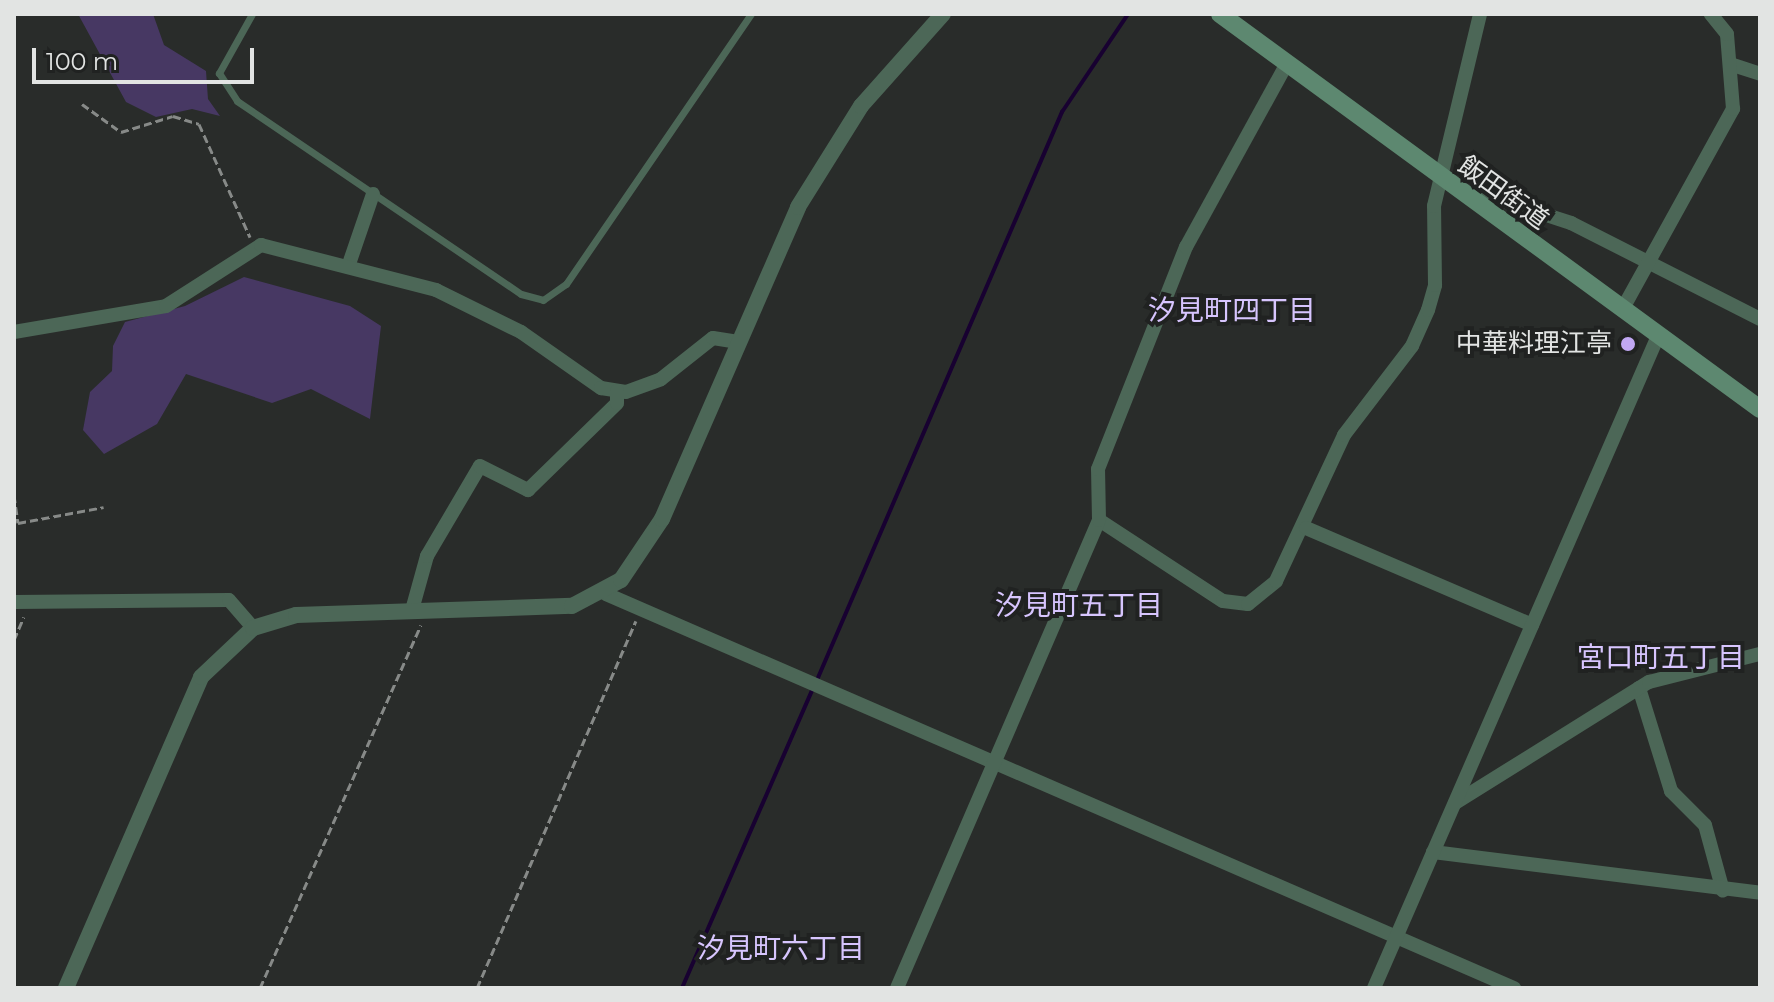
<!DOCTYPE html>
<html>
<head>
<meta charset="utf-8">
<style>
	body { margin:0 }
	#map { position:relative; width:1774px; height:1002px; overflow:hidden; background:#292c2a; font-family:Montserrat,"Noto Sans JP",sans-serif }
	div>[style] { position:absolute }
	.green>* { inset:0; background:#473863 }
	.stream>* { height:4px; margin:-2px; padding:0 2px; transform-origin:2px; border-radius:2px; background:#180131 }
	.path>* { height:3px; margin-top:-1.5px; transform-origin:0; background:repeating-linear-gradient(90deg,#878a88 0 8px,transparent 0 12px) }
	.service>* { height:7px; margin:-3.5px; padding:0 3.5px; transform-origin:3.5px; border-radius:3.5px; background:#4c6757 }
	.minor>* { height:14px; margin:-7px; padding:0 7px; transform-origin:7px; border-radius:7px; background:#4c6757 }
	.tertiary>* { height:16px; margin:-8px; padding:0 8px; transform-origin:8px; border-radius:8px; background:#4c6757 }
	.secondary>* { height:18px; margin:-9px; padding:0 9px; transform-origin:9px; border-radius:9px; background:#5d8870 }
	.dots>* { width:22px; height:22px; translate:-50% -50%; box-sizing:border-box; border:4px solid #202221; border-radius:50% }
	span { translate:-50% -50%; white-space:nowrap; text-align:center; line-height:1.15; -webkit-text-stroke:8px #202221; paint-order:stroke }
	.street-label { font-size:26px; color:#e2e4e3 }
	.poi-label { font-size:26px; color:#e2e4e3 }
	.right { translate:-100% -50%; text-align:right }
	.neighbourhood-label { font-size:28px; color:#d7c5fe }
	.frame { position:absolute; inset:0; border:16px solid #e2e4e3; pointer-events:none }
	.scale { position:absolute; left:32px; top:48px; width:222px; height:36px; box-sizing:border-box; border:4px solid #e2e4e3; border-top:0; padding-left:10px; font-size:24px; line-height:28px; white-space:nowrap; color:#e2e4e3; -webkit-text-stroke:6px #202221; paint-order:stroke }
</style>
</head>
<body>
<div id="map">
	<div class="green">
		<i style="clip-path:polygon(78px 14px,153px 14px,164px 45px,206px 71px,208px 99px,220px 116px,192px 109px,156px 117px,126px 102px)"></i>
		<i style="clip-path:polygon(244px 277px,350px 306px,381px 326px,370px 419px,311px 389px,272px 403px,186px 374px,157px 424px,104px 454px,83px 430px,90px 392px,112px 371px,113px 346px,125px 322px,185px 306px)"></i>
	</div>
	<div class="stream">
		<i style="left:817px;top:680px;width:619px;rotate:-66.67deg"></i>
		<i style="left:1062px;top:112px;width:118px;rotate:-56deg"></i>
		<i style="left:682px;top:988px;width:327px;rotate:-66.4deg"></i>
	</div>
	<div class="path">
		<i style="left:82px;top:104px;width:48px;rotate:35.7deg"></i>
		<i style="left:121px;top:132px;width:54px;rotate:-17.1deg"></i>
		<i style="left:173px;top:116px;width:27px;rotate:17deg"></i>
		<i style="left:199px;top:124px;width:124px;rotate:65.7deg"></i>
		<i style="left:14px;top:495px;width:28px;rotate:82deg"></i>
		<i style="left:18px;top:523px;width:87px;rotate:-10.5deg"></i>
		<i style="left:14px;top:640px;width:25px;rotate:-67deg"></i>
		<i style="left:260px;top:988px;width:397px;rotate:-66.1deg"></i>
		<i style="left:477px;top:988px;width:400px;rotate:-66.6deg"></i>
	</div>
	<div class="service">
		<i style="left:252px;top:14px;width:68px;rotate:119.2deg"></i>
		<i style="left:219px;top:73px;width:33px;rotate:57deg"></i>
		<i style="left:237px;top:101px;width:343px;rotate:34.2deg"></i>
		<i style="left:521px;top:294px;width:23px;rotate:15deg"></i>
		<i style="left:543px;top:300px;width:28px;rotate:-35deg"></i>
		<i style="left:566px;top:284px;width:327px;rotate:-55.6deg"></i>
	</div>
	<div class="minor">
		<i style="left:1733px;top:65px;width:28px;rotate:18deg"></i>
		<i style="left:1472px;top:200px;width:22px;rotate:-5deg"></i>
		<i style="left:1494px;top:198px;width:81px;rotate:18deg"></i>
		<i style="left:1571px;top:223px;width:212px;rotate:26.9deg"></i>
		<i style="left:349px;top:264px;width:74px;rotate:-71.1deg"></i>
		<i style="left:1622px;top:310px;width:230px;rotate:-61.1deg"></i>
		<i style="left:1733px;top:109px;width:75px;rotate:-94.6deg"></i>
		<i style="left:1727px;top:34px;width:26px;rotate:-129deg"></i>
		<i style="left:14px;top:332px;width:154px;rotate:-9.7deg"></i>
		<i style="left:166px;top:306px;width:113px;rotate:-32.7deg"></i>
		<i style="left:261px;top:245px;width:181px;rotate:14.4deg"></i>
		<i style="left:436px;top:290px;width:95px;rotate:26.3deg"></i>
		<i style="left:521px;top:332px;width:98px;rotate:35deg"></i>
		<i style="left:601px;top:388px;width:25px;rotate:9deg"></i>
		<i style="left:626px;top:392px;width:37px;rotate:-20deg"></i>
		<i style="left:661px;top:379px;width:66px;rotate:-38.3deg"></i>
		<i style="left:713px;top:338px;width:24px;rotate:9deg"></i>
		<i style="left:1099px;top:520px;width:148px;rotate:33.2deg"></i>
		<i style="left:1223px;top:601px;width:25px;rotate:7deg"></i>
		<i style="left:1248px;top:604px;width:36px;rotate:-39deg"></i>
		<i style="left:1276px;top:581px;width:161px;rotate:-65deg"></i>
		<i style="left:1344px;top:435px;width:112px;rotate:-52.6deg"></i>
		<i style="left:1412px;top:346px;width:39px;rotate:-66deg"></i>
		<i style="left:1428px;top:310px;width:26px;rotate:-74deg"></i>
		<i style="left:1435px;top:285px;width:79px;rotate:-90.7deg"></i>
		<i style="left:1434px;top:206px;width:197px;rotate:-76.5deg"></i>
		<i style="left:1306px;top:528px;width:246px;rotate:23.2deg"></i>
		<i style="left:606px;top:594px;width:990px;rotate:23.46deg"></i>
		<i style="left:14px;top:602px;width:215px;rotate:-0.5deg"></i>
		<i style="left:229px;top:600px;width:37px;rotate:49deg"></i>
		<i style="left:412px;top:610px;width:56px;rotate:-74.5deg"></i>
		<i style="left:427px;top:556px;width:104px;rotate:-59.5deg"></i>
		<i style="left:480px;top:466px;width:54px;rotate:26.6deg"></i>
		<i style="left:528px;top:490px;width:124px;rotate:-44.3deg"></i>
		<i style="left:617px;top:403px;width:12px;rotate:-90deg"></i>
		<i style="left:1639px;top:688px;width:108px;rotate:72.7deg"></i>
		<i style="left:1671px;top:791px;width:48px;rotate:45deg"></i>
		<i style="left:1705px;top:825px;width:68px;rotate:74.7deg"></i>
		<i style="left:1455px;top:803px;width:229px;rotate:-32deg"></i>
		<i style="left:1649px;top:682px;width:114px;rotate:-14.2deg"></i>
		<i style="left:1433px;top:852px;width:330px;rotate:7.1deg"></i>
		<i style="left:897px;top:988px;width:510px;rotate:-66.65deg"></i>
		<i style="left:1099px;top:520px;width:51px;rotate:-91.1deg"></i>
		<i style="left:1098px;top:469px;width:239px;rotate:-68.4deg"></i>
		<i style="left:1186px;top:247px;width:205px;rotate:-61.2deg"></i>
		<i style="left:1374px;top:988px;width:711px;rotate:-66.46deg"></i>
	</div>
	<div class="tertiary">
		<i style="left:66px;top:988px;width:339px;rotate:-66.5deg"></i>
		<i style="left:201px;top:677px;width:71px;rotate:-43.3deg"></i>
		<i style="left:253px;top:628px;width:45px;rotate:-16.8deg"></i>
		<i style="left:296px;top:615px;width:276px;rotate:-1.9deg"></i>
		<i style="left:572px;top:606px;width:55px;rotate:-28deg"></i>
		<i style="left:621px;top:580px;width:73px;rotate:-56.1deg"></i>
		<i style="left:662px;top:519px;width:340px;rotate:-66.4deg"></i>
		<i style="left:798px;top:207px;width:119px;rotate:-58deg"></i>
		<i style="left:861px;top:106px;width:123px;rotate:-48.3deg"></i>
	</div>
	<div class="secondary">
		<i style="left:1220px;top:14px;width:669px;rotate:36.18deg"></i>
	</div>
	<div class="dots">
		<i style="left:1628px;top:344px;background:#c1a8f3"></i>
	</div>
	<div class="street-label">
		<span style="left:1503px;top:193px;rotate:36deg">飯田街道</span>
	</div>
	<div class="poi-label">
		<span class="right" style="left:1612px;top:344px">中華料理江亭</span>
	</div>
	<div class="neighbourhood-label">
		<span style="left:1232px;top:310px">汐見町四丁目</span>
		<span style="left:1079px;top:605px">汐見町五丁目</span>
		<span style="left:1661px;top:657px">宮口町五丁目</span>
		<span style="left:781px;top:948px">汐見町六丁目</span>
	</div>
	<div class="frame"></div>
	<div class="scale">100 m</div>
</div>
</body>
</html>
